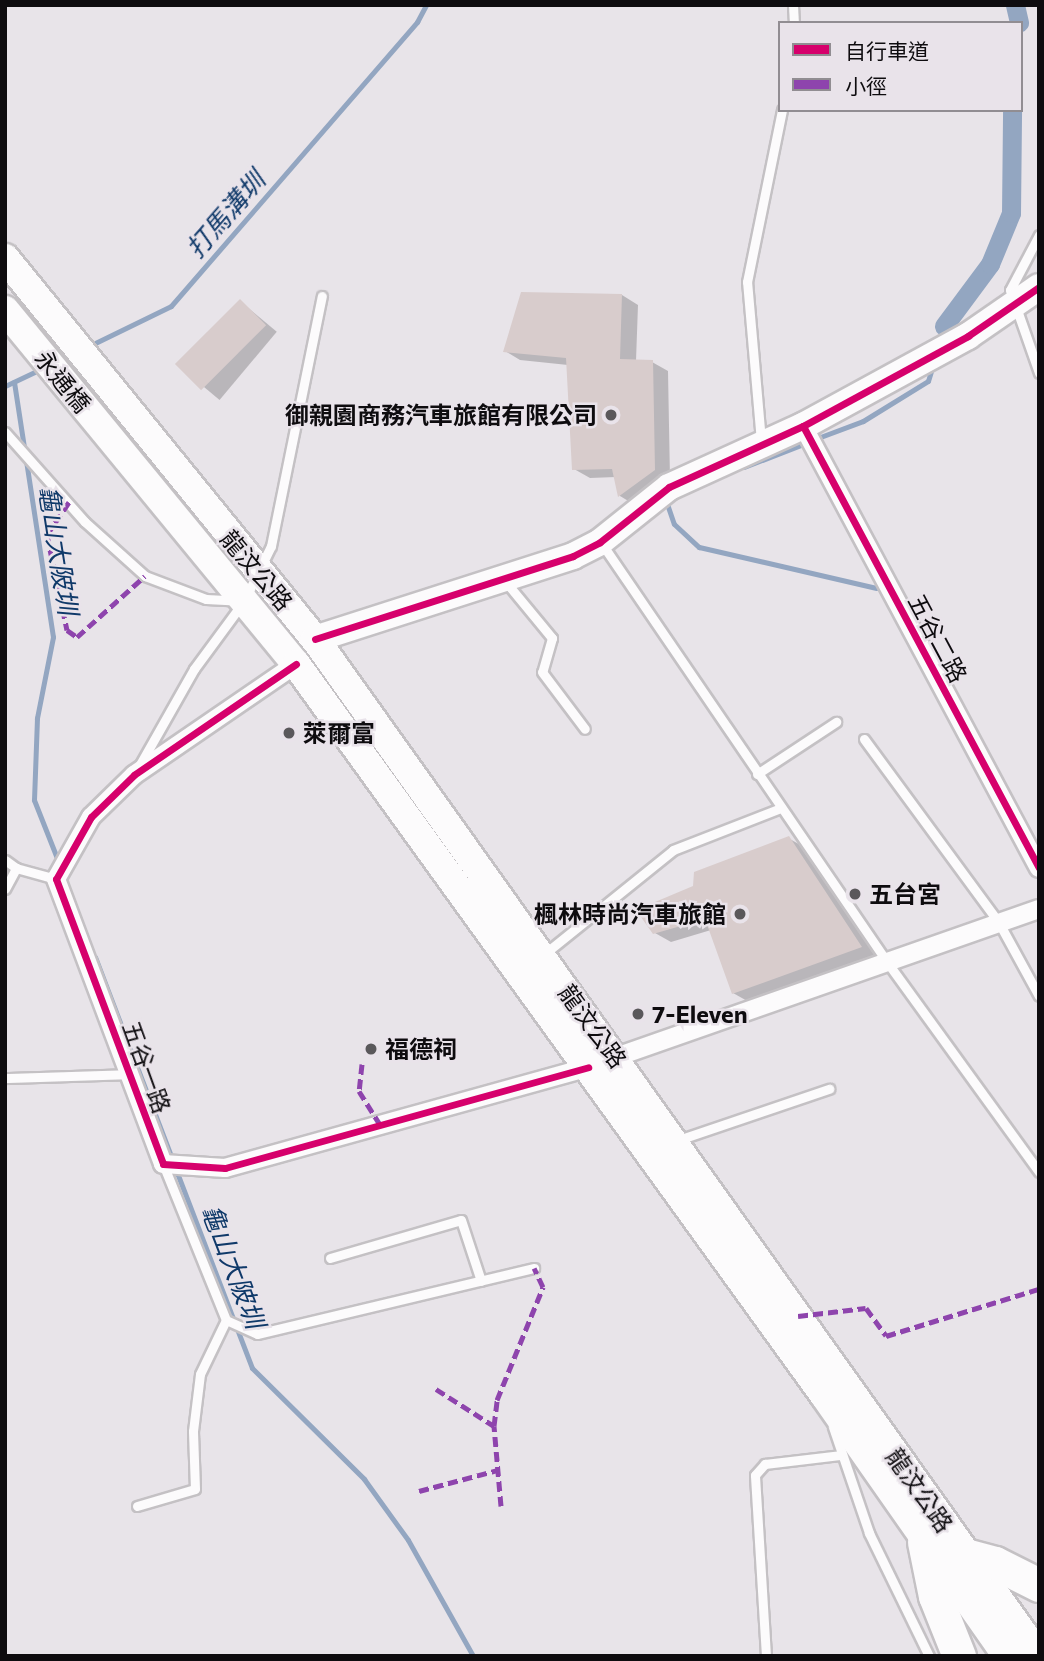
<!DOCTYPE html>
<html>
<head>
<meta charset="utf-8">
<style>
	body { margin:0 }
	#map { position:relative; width:1044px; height:1661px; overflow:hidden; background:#e8e4e9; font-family:Commissioner,"Noto Sans TC",sans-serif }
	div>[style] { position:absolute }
	.shadow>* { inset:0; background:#0003; transform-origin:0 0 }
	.stream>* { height:5px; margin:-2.5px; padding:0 2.5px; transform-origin:2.5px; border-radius:2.5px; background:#93a6c1 }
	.canal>* { height:19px; margin:-9.5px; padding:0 9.5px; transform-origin:9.5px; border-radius:9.5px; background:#93a6c1 }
	.building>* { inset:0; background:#d8cccc; transform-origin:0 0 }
	.roads { filter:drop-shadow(2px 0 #c4c1c4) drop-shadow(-2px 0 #c4c1c4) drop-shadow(0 2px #c4c1c4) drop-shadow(0 -2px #c4c1c4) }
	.lane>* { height:9px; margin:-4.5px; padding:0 4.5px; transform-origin:4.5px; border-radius:4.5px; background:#fcfbfc }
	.street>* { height:18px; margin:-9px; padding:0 9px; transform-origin:9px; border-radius:9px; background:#fcfbfc }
	.secondary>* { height:26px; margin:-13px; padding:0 13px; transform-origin:13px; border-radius:13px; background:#fcfbfc }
	.primary>* { height:28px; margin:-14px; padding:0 14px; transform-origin:14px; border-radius:14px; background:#fcfbfc }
	.highway>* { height:33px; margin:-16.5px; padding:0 16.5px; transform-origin:16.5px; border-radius:16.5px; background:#fcfbfc }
	.quiet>* { height:5px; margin-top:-2.5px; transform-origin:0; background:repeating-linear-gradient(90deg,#8e44ad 0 10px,transparent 0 15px) }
	.cycleway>* { height:7px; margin:-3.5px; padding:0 3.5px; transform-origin:3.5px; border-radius:3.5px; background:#d6006c }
	.dots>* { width:19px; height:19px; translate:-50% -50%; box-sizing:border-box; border:4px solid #e9e3ea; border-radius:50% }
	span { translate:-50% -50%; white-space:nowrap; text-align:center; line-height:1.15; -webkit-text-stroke:5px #e9e3ea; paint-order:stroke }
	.street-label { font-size:24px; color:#0e0c0f }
	.poi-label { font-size:24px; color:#0e0c0f; font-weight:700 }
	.right { translate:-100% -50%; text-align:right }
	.left { translate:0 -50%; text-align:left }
	.water-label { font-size:26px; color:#0f3969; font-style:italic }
	.frame { position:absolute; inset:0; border:7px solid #0e0c0f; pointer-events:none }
	.legend { position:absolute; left:778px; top:21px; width:245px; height:91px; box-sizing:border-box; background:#e9e3ea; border:2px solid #918d92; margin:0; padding:9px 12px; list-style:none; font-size:21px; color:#0e0c0f }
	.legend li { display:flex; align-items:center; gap:14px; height:35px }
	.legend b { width:35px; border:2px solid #918d92 }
</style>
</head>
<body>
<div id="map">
	<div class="shadow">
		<i style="clip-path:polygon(622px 295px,638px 305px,636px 361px,652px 362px,668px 371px,670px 479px,635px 505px,620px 496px,616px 477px,590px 478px,574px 469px,568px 365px,520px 360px,505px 351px)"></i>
		<i style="left:240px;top:301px;width:48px;height:89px;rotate:40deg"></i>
		<i style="clip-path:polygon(788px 838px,804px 847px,876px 956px,749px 1002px,733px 993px,711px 930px,671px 942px,655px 933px,695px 887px)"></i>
	</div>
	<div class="stream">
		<i style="left:939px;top:342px;width:17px;rotate:-73deg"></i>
		<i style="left:87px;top:347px;width:93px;rotate:-26deg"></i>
		<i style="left:171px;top:306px;width:376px;rotate:-49.1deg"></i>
		<i style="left:417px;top:22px;width:19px;rotate:-62deg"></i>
		<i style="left:14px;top:382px;width:258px;rotate:81.3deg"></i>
		<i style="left:53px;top:637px;width:83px;rotate:101.2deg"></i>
		<i style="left:37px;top:718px;width:82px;rotate:92.1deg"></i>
		<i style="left:34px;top:800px;width:68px;rotate:68.4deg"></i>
		<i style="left:5px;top:386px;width:42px;rotate:-25.3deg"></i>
		<i style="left:815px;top:439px;width:51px;rotate:-20.6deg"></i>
		<i style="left:863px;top:421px;width:76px;rotate:-31.6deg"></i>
		<i style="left:928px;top:381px;width:17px;rotate:-73deg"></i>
		<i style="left:744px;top:467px;width:66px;rotate:-21.2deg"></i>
		<i style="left:666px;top:501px;width:24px;rotate:71deg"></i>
		<i style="left:674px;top:524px;width:34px;rotate:43deg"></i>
		<i style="left:699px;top:547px;width:182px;rotate:13deg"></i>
		<i style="left:95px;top:957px;width:218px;rotate:69.1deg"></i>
		<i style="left:176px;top:1170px;width:212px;rotate:69deg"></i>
		<i style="left:252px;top:1368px;width:158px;rotate:44.7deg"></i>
		<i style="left:364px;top:1479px;width:75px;rotate:54.2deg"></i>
		<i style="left:408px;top:1540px;width:133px;rotate:60.7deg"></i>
	</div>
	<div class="canal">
		<i style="left:1015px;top:5px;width:18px;rotate:77deg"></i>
		<i style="left:944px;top:326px;width:77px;rotate:-53.4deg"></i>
		<i style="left:990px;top:264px;width:55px;rotate:-67.6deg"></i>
		<i style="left:1011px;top:213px;width:103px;rotate:-89.4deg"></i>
	</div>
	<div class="building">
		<i style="clip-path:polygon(521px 292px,622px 294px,620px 359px,653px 360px,655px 470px,618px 497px,612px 469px,572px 470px,566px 358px,503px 352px)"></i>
		<i style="left:240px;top:299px;width:37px;height:92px;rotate:45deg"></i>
		<i style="clip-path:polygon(789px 836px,862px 947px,732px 994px,705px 919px,653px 934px,636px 910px,693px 886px,694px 872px)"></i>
	</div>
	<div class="roads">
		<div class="lane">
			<i style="left:793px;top:5px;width:18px;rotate:87deg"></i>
			<i style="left:1039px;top:235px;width:62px;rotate:117.8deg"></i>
			<i style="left:1010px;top:290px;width:88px;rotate:70.7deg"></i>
			<i style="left:5px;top:432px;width:120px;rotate:48.4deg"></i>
			<i style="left:85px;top:522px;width:81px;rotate:42deg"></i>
			<i style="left:145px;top:576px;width:65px;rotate:20.7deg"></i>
			<i style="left:206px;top:599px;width:38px;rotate:3deg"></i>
			<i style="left:244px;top:601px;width:61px;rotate:-63.9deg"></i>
			<i style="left:271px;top:546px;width:255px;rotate:-78.5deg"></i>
			<i style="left:761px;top:441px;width:160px;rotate:-95deg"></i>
			<i style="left:747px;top:282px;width:176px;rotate:-78.5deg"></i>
			<i style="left:602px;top:544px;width:506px;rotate:55.71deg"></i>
			<i style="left:887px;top:962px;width:259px;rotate:54.1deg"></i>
			<i style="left:505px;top:581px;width:74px;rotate:50.5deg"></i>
			<i style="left:552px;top:638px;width:35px;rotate:106deg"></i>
			<i style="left:542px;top:672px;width:71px;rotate:53deg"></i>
			<i style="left:864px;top:739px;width:228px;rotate:53.7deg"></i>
			<i style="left:999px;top:923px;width:83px;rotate:61.3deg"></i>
			<i style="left:138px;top:768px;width:114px;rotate:-60.5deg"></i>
			<i style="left:194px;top:669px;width:79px;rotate:-53.7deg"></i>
			<i style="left:757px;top:774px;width:95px;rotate:-33.4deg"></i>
			<i style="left:5px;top:860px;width:14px;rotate:36deg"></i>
			<i style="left:5px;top:889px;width:24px;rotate:-62deg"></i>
			<i style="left:16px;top:868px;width:41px;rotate:15.4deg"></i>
			<i style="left:543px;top:955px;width:167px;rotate:-38.9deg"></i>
			<i style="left:673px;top:850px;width:116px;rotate:-21.3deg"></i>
			<i style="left:5px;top:1078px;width:124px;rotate:-1.8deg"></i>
			<i style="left:675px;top:1141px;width:163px;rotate:-18.7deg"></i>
			<i style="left:163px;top:1164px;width:168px;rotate:68deg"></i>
			<i style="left:226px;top:1320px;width:34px;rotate:24deg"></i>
			<i style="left:257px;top:1334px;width:285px;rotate:-13.4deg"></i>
			<i style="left:330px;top:1258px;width:136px;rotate:-16.2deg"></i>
			<i style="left:461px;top:1220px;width:64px;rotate:71.8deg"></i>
			<i style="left:833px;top:1427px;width:112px;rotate:71.2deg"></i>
			<i style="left:869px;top:1533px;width:137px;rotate:64deg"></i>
			<i style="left:137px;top:1506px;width:60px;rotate:-16.3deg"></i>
			<i style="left:195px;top:1489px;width:58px;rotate:-92deg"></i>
			<i style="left:193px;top:1431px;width:57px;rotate:-83deg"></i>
			<i style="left:200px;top:1374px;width:60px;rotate:-64.3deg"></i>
			<i style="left:766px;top:1656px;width:181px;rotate:-93.5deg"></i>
			<i style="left:755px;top:1475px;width:15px;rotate:-48deg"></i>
			<i style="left:765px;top:1464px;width:77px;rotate:-6.8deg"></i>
		</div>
		<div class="street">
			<i style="left:803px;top:426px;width:501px;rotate:61.9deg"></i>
			<i style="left:296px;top:664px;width:196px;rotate:145.6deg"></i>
			<i style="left:134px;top:775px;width:60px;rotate:135.7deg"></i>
			<i style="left:91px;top:817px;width:71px;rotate:119.4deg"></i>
			<i style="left:56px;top:879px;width:304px;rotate:69.4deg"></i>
			<i style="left:163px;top:1164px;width:62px;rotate:3.7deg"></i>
			<i style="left:225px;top:1168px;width:377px;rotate:-15.5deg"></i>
			<i style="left:616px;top:1057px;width:448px;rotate:-19.3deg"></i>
		</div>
		<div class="secondary">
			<i style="left:315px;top:639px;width:271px;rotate:-17.8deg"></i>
			<i style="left:573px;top:556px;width:30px;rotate:-27deg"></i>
			<i style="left:600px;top:542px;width:88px;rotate:-38.6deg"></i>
			<i style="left:669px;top:487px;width:147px;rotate:-24.5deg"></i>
			<i style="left:803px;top:426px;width:188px;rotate:-28.6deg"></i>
			<i style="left:968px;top:336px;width:86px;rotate:-34.6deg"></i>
		</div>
		<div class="primary">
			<i style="left:5px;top:258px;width:491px;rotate:50.9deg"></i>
			<i style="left:315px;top:639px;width:1248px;rotate:54.55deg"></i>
			<i style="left:5px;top:310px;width:458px;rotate:50.6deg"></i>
			<i style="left:296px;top:664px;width:902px;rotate:54.16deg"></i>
			<i style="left:824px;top:1395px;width:319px;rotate:55deg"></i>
		</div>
		<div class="highway">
			<i style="left:924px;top:1542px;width:55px;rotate:78.5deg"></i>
			<i style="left:935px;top:1596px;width:65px;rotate:68.2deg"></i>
			<i style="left:965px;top:1555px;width:31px;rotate:15deg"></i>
			<i style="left:995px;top:1563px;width:49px;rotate:26.6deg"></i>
		</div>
	</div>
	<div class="quiet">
		<i style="left:69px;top:502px;width:40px;rotate:124deg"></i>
		<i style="left:47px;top:535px;width:97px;rotate:78.1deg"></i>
		<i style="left:67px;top:630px;width:12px;rotate:35deg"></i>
		<i style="left:77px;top:637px;width:91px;rotate:-41.9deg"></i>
		<i style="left:362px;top:1064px;width:27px;rotate:96deg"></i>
		<i style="left:359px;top:1091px;width:40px;rotate:58deg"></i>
		<i style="left:798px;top:1316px;width:68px;rotate:-6.7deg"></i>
		<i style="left:866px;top:1308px;width:34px;rotate:54deg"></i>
		<i style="left:886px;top:1336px;width:160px;rotate:-17.1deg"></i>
		<i style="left:436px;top:1389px;width:69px;rotate:32.5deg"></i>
		<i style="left:419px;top:1491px;width:82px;rotate:-14.9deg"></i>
		<i style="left:501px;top:1506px;width:80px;rotate:-95deg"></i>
		<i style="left:494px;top:1426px;width:26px;rotate:-83deg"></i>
		<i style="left:497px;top:1400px;width:122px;rotate:-67.8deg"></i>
		<i style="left:543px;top:1287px;width:21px;rotate:-115deg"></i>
	</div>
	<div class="cycleway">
		<i style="left:803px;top:426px;width:501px;rotate:61.9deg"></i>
		<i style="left:315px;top:639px;width:271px;rotate:-17.8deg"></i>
		<i style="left:573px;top:556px;width:30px;rotate:-27deg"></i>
		<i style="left:600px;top:542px;width:88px;rotate:-38.6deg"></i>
		<i style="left:669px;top:487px;width:147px;rotate:-24.5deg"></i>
		<i style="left:803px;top:426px;width:188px;rotate:-28.6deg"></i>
		<i style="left:968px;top:336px;width:86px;rotate:-34.6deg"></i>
		<i style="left:296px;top:664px;width:196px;rotate:145.6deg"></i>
		<i style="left:134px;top:775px;width:60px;rotate:135.7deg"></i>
		<i style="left:91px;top:817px;width:71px;rotate:119.4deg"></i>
		<i style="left:56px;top:879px;width:304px;rotate:69.4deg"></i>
		<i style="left:163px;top:1164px;width:62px;rotate:3.7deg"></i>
		<i style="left:225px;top:1168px;width:377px;rotate:-15.5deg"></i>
	</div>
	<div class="dots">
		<i style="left:611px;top:415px;background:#5a585b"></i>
		<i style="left:289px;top:733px;background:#5a585b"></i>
		<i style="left:855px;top:894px;background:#5a585b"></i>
		<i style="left:740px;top:914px;background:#5a585b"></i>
		<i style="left:638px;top:1014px;background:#5a585b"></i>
		<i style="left:371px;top:1049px;background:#5a585b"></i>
	</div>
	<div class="street-label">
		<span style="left:63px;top:381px;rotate:51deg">永通橋</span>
		<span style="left:257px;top:570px;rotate:50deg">龍汶公路</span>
		<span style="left:938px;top:638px;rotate:62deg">五谷二路</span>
		<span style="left:593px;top:1026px;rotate:54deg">龍汶公路</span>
		<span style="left:147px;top:1067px;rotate:70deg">五谷一路</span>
		<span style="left:920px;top:1490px;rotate:55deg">龍汶公路</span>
	</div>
	<div class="poi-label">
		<span class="right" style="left:597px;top:415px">御親園商務汽車旅館有限公司</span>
		<span class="left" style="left:303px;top:733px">萊爾富</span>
		<span class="left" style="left:869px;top:894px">五台宮</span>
		<span class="right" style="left:726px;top:914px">楓林時尚汽車旅館</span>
		<span class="left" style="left:652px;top:1014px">7-Eleven</span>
		<span class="left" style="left:385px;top:1049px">福德祠</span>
	</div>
	<div class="water-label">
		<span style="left:225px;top:214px;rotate:-49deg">打馬溝圳</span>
		<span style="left:59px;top:550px;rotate:81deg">龜山大陂圳</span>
		<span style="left:234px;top:1266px;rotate:69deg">龜山大陂圳</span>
	</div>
	<div class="frame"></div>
	<ul class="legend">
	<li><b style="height:9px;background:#d6006c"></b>自行車道</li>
	<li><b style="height:9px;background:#8e44ad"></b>小徑</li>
	</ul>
</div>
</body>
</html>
